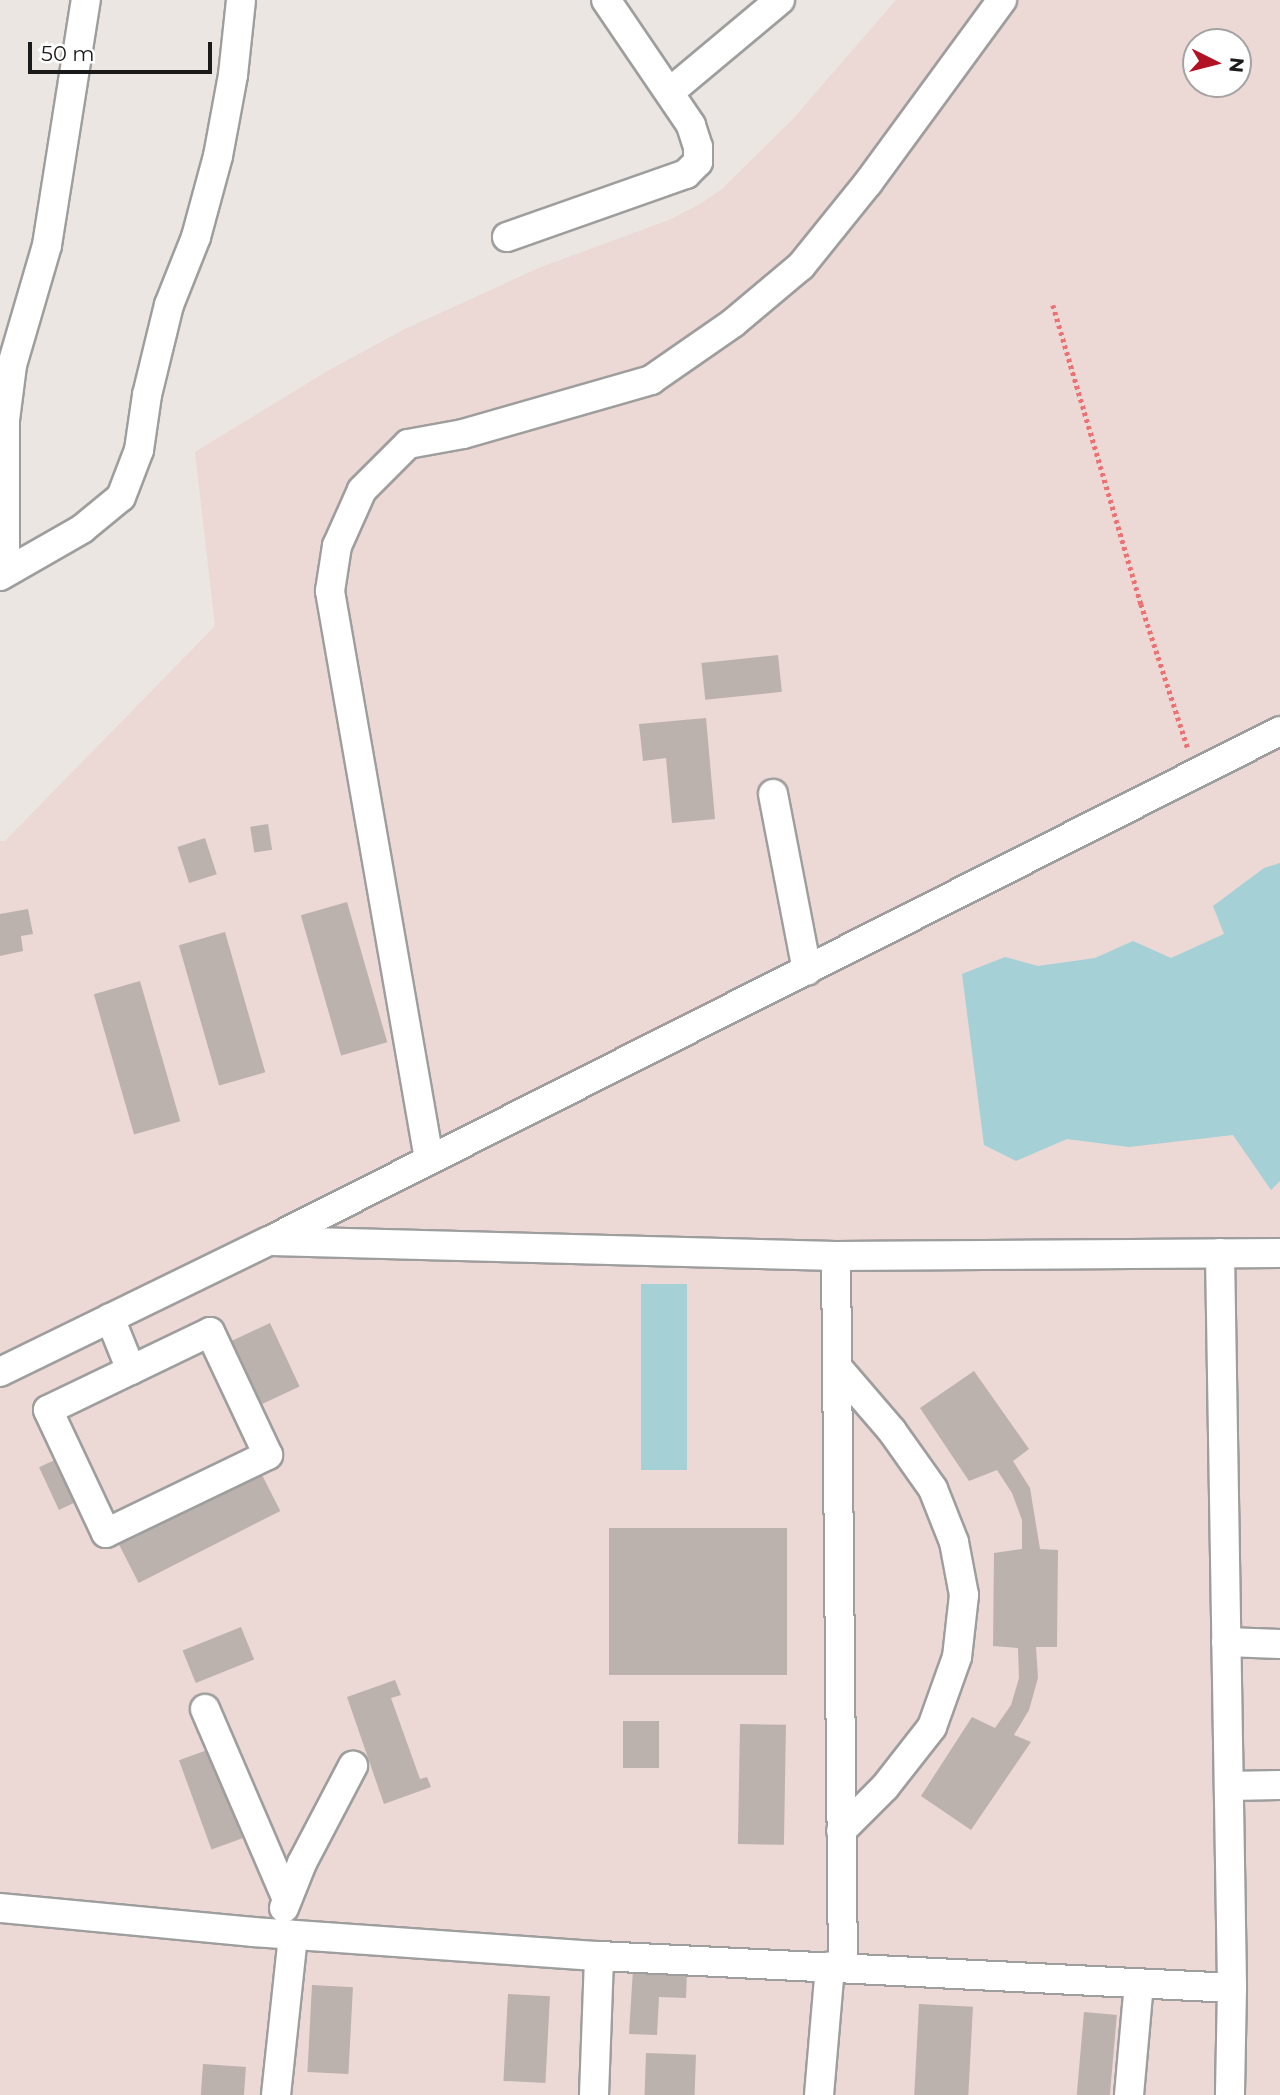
<!DOCTYPE html>
<html>
<head>
<meta charset="utf-8">
<style>
	body { margin:0 }
	#map { position:relative; width:1280px; height:2095px; overflow:hidden; background:#ebe6e1; font-family:Montserrat,sans-serif }
	div>[style] { position:absolute }
	.military>* { inset:0; background:#ecd8d4 }
	.water>* { inset:0; background:#a4d0d6; transform-origin:0 0 }
	.building>* { inset:0; background:#bbb2ae; transform-origin:0 0 }
	.path>* { height:4.5px; margin-top:-2.25px; transform-origin:0; background:repeating-linear-gradient(90deg,#ec7172 0 3.5px,transparent 0 7px) }
	.roads { filter:drop-shadow(2px 0 #9e9e9e) drop-shadow(-2px 0 #9e9e9e) drop-shadow(0 2px #9e9e9e) drop-shadow(0 -2px #9e9e9e) }
	.minor>* { height:28px; margin:-14px; padding:0 14px; transform-origin:14px; border-radius:14px; background:#fff }
	span { translate:-50% -50%; white-space:nowrap; text-align:center; line-height:1.15; -webkit-text-stroke:5px #fff; paint-order:stroke }
	.north { position:absolute; left:1182px; top:28px; width:70px; height:70px; box-sizing:border-box; background:#fff; border:2px solid #a3a3a3; border-radius:50%; rotate:96deg; font-size:19px; font-weight:700; line-height:28px; text-align:center; color:#1a1a1a }
	.north::after { content:''; display:block; margin:auto; width:24px; height:32px; background:#b31124; clip-path:polygon(50% 0,100% 100%,50% 72%,0 100%) }
	.scale { position:absolute; left:28px; top:42px; width:184px; height:32px; box-sizing:border-box; border:4px solid #1a1a1a; border-top:0; padding-left:9px; font-size:21px; line-height:24px; white-space:nowrap; color:#1a1a1a; -webkit-text-stroke:5px #fff; paint-order:stroke }
</style>
</head>
<body>
<div id="map">
	<div class="military">
		<i style="clip-path:polygon(evenodd,896px 0,1280px 0,1280px 2095px,0 2095px,0 841px,5px 841px,215px 626px,195px 452px,329px 370px,405px 329px,541px 267px,669px 220px,700px 204px,722px 189px,792px 120px,896px 0,1196px 42px,1238px 42px,1238px 84px,1196px 84px,1196px 42px)"></i>
	</div>
	<div class="water">
		<i style="clip-path:polygon(1280px 863px,1280px 1181px,1271px 1190px,1233px 1135px,1129px 1147px,1067px 1139px,1016px 1161px,984px 1145px,962px 974px,1005px 957px,1038px 966px,1095px 958px,1133px 941px,1171px 958px,1224px 934px,1213px 906px,1264px 868px)"></i>
		<i style="left:641px;top:1284px;width:46px;height:186px"></i>
	</div>
	<div class="building">
		<i style="left:778px;top:655px;width:37px;height:77px;rotate:84deg"></i>
		<i style="clip-path:polygon(706px 718px,715px 819px,672px 823px,666px 758px,643px 761px,639px 724px)"></i>
		<i style="left:268px;top:824px;width:26px;height:18px;rotate:81deg"></i>
		<i style="left:205px;top:838px;width:38px;height:29px;rotate:72deg"></i>
		<i style="left:347px;top:902px;width:146px;height:48px;rotate:74deg"></i>
		<i style="clip-path:polygon(28px 909px,33px 934px,21px 936px,23px 951px,0 956px,0 914px)"></i>
		<i style="left:225px;top:932px;width:146px;height:48px;rotate:74deg"></i>
		<i style="left:140px;top:981px;width:146px;height:48px;rotate:74deg"></i>
		<i style="left:270px;top:1323px;width:70px;height:49px;rotate:65deg"></i>
		<i style="clip-path:polygon(974px 1371px,1029px 1449px,1013px 1461px,1030px 1488px,1040px 1549px,1058px 1550px,1057px 1647px,1036px 1647px,1038px 1678px,1029px 1710px,1014px 1735px,1031px 1742px,971px 1830px,921px 1796px,972px 1717px,995px 1728px,1011px 1705px,1019px 1678px,1018px 1648px,993px 1646px,994px 1553px,1022px 1549px,1022px 1520px,1012px 1493px,997px 1470px,969px 1481px,920px 1408px)"></i>
		<i style="left:59px;top:1458px;width:47px;height:22px;rotate:65deg"></i>
		<i style="left:259px;top:1469px;width:47px;height:159px;rotate:63deg"></i>
		<i style="left:609px;top:1528px;width:178px;height:147px"></i>
		<i style="left:241px;top:1627px;width:35px;height:63px;rotate:68deg"></i>
		<i style="clip-path:polygon(395px 1680px,401px 1695px,391px 1698px,420px 1779px,427px 1777px,431px 1787px,384px 1804px,347px 1697px)"></i>
		<i style="left:623px;top:1721px;width:36px;height:47px"></i>
		<i style="left:740px;top:1724px;width:46px;height:120px;rotate:1deg"></i>
		<i style="left:210px;top:1749px;width:95px;height:33px;rotate:70deg"></i>
		<i style="clip-path:polygon(633px 1969px,687px 1971px,686px 1998px,659px 1997px,657px 2035px,629px 2034px)"></i>
		<i style="left:312px;top:1985px;width:41px;height:87px;rotate:3deg"></i>
		<i style="left:508px;top:1994px;width:42px;height:87px;rotate:3deg"></i>
		<i style="left:919px;top:2004px;width:54px;height:91px;rotate:3deg"></i>
		<i style="left:1084px;top:2012px;width:33px;height:83px;rotate:5deg"></i>
		<i style="left:646px;top:2053px;width:50px;height:42px;rotate:2deg"></i>
		<i style="left:203px;top:2064px;width:43px;height:31px;rotate:4deg"></i>
	</div>
	<div class="path">
		<i style="left:1053px;top:305px;width:312px;rotate:73.6deg"></i>
		<i style="left:1141px;top:604px;width:152px;rotate:72deg"></i>
	</div>
	<div class="roads">
		<div class="minor">
			<i style="left:671px;top:91px;width:142px;rotate:-39.9deg"></i>
			<i style="left:507px;top:237px;width:190px;rotate:-19.4deg"></i>
			<i style="left:686px;top:174px;width:17px;rotate:-45deg"></i>
			<i style="left:698px;top:162px;width:15px;rotate:-90deg"></i>
			<i style="left:698px;top:147px;width:23px;rotate:-108deg"></i>
			<i style="left:691px;top:125px;width:151px;rotate:-124.2deg"></i>
			<i style="left:5px;top:572px;width:152px;rotate:-90deg"></i>
			<i style="left:5px;top:420px;width:55px;rotate:-82.7deg"></i>
			<i style="left:12px;top:365px;width:125px;rotate:-73.7deg"></i>
			<i style="left:47px;top:245px;width:248px;rotate:-81deg"></i>
			<i style="left:0;top:576px;width:95px;rotate:-29.8deg"></i>
			<i style="left:82px;top:529px;width:50px;rotate:-39.4deg"></i>
			<i style="left:121px;top:497px;width:50px;rotate:-69deg"></i>
			<i style="left:139px;top:450px;width:56px;rotate:-81.7deg"></i>
			<i style="left:147px;top:395px;width:93px;rotate:-76.3deg"></i>
			<i style="left:169px;top:305px;width:73px;rotate:-68.3deg"></i>
			<i style="left:196px;top:237px;width:84px;rotate:-74.8deg"></i>
			<i style="left:218px;top:156px;width:82px;rotate:-79.5deg"></i>
			<i style="left:233px;top:75px;width:75px;rotate:-83.9deg"></i>
			<i style="left:773px;top:794px;width:180px;rotate:79.1deg"></i>
			<i style="left:429px;top:1159px;width:577px;rotate:-99.89deg"></i>
			<i style="left:330px;top:591px;width:46px;rotate:-81.2deg"></i>
			<i style="left:337px;top:546px;width:61px;rotate:-65.9deg"></i>
			<i style="left:362px;top:490px;width:65px;rotate:-45deg"></i>
			<i style="left:408px;top:444px;width:56px;rotate:-10.3deg"></i>
			<i style="left:463px;top:434px;width:196px;rotate:-16deg"></i>
			<i style="left:651px;top:380px;width:100px;rotate:-34.8deg"></i>
			<i style="left:733px;top:323px;width:89px;rotate:-40deg"></i>
			<i style="left:801px;top:266px;width:107px;rotate:-51.1deg"></i>
			<i style="left:868px;top:183px;width:227px;rotate:-53.8deg"></i>
			<i style="left:272px;top:1241px;width:564px;rotate:1.52deg"></i>
			<i style="left:836px;top:1256px;width:444px;rotate:-0.4deg"></i>
			<i style="left:1220px;top:1253px;width:735px;rotate:89.06deg"></i>
			<i style="left:1232px;top:1988px;width:107px;rotate:91.1deg"></i>
			<i style="left:836px;top:1256px;width:710px;rotate:89.44deg"></i>
			<i style="left:110px;top:1318px;width:56px;rotate:68deg"></i>
			<i style="left:131px;top:1370px;width:92px;rotate:154.3deg"></i>
			<i style="left:48px;top:1410px;width:136px;rotate:64.8deg"></i>
			<i style="left:106px;top:1533px;width:180px;rotate:-25.7deg"></i>
			<i style="left:268px;top:1455px;width:136px;rotate:-115.2deg"></i>
			<i style="left:210px;top:1332px;width:88px;rotate:154.3deg"></i>
			<i style="left:837px;top:1367px;width:84px;rotate:49.3deg"></i>
			<i style="left:892px;top:1431px;width:71px;rotate:54.7deg"></i>
			<i style="left:933px;top:1489px;width:57px;rotate:68.4deg"></i>
			<i style="left:954px;top:1542px;width:54px;rotate:79.3deg"></i>
			<i style="left:964px;top:1595px;width:62px;rotate:96.4deg"></i>
			<i style="left:957px;top:1657px;width:74px;rotate:109.7deg"></i>
			<i style="left:932px;top:1727px;width:76px;rotate:128.1deg"></i>
			<i style="left:885px;top:1787px;width:62px;rotate:135deg"></i>
			<i style="left:0;top:1372px;width:299px;rotate:-26deg"></i>
			<i style="left:269px;top:1241px;width:1132px;rotate:-26.77deg"></i>
			<i style="left:1226px;top:1642px;width:54px;rotate:2.1deg"></i>
			<i style="left:205px;top:1709px;width:207px;rotate:66.7deg"></i>
			<i style="left:1229px;top:1786px;width:51px;rotate:-1.1deg"></i>
			<i style="left:0;top:1908px;width:254px;rotate:5.4deg"></i>
			<i style="left:253px;top:1932px;width:347px;rotate:4deg"></i>
			<i style="left:599px;top:1956px;width:634px;rotate:2.89deg"></i>
			<i style="left:284px;top:1908px;width:48px;rotate:-68.2deg"></i>
			<i style="left:302px;top:1863px;width:110px;rotate:-62.3deg"></i>
			<i style="left:276px;top:2095px;width:161px;rotate:-83.9deg"></i>
			<i style="left:594px;top:2095px;width:139px;rotate:-87.9deg"></i>
			<i style="left:819px;top:2095px;width:129px;rotate:-85.1deg"></i>
			<i style="left:1129px;top:2095px;width:112px;rotate:-84.9deg"></i>
		</div>
	</div>
	<div class="north">N</div>
	<div class="scale">50 m</div>
</div>
</body>
</html>
